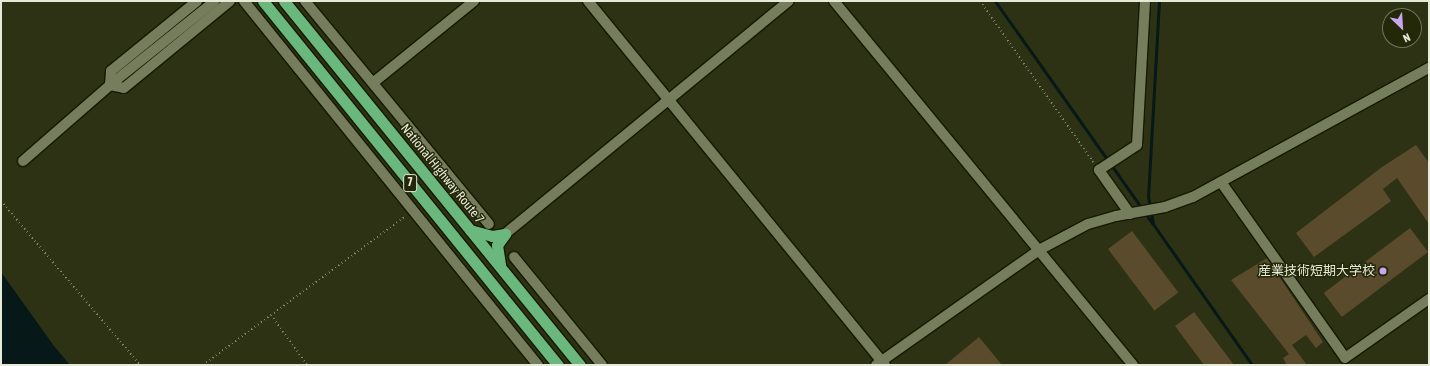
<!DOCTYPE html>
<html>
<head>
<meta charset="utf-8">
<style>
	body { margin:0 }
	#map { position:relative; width:1430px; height:366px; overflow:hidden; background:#2c3213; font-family:"Asap Condensed","Noto Sans JP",sans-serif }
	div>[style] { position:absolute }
	.water>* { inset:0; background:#061817 }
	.stream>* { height:3px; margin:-1.5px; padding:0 1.5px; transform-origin:1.5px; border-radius:1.5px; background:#061817 }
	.building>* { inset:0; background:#5a4b2c; transform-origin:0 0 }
	.path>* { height:2px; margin-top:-1px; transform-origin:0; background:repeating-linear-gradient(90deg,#81866d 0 1px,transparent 0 4px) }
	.roads { filter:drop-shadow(1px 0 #151900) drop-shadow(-1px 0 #151900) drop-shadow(0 1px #151900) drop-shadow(0 -1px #151900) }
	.minor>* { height:10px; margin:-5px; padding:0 5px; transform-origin:5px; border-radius:5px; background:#767d5c }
	.tertiary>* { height:10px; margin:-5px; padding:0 5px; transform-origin:5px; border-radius:5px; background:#767d5c }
	.trunk>* { height:11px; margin:-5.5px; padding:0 5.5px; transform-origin:5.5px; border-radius:5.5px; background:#6ab87e }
	.dots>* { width:11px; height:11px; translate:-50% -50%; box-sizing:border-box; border:2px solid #232809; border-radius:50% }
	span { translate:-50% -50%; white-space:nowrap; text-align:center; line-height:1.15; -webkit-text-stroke:3px #232809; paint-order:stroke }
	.shield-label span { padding:1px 3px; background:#232809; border:1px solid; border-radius:3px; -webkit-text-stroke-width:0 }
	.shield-label { font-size:12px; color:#e6ead8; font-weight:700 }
	.street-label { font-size:13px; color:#e6ead8 }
	.poi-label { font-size:13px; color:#e6ead8 }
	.right { translate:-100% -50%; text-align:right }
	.frame { position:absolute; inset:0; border:2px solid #e6ead8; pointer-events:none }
	.north { position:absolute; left:1382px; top:8px; width:40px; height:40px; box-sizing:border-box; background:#232809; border:1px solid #71765c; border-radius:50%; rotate:155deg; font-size:11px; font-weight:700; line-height:16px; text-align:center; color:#e6ead8 }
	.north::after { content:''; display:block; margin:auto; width:14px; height:18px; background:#c8a6ef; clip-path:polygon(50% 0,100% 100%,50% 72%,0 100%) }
</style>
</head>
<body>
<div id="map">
	<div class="water">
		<i style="clip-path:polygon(1px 272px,54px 346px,70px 365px,1px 365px)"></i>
	</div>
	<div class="stream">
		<i style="left:995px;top:1px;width:255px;rotate:54.7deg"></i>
		<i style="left:1159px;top:1px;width:195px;rotate:93.2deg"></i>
		<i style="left:1148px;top:196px;width:28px;rotate:80deg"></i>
		<i style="left:1153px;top:224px;width:172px;rotate:54.9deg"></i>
		<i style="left:1145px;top:213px;width:12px;rotate:55deg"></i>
	</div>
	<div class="building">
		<i style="clip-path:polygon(1416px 145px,1429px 163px,1429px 224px,1397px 178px,1383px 189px,1391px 201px,1314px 257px,1296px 233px,1382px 167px)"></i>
		<i style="left:1410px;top:228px;width:30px;height:108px;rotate:53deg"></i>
		<i style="left:1132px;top:231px;width:77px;height:30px;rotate:53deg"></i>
		<i style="clip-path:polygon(1267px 258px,1323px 342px,1316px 348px,1306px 335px,1292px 345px,1307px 365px,1287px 365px,1283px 358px,1289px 354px,1231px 280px)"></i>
		<i style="clip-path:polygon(1194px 312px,1234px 365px,1204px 365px,1175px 326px)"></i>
		<i style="clip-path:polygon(979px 337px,1002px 365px,945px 365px)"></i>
	</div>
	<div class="path">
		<i style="left:980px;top:1px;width:197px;rotate:54.9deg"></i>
		<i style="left:1px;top:201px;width:215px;rotate:49.7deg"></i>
		<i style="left:271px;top:315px;width:62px;rotate:54.2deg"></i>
		<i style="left:203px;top:365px;width:252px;rotate:-36.3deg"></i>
	</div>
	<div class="roads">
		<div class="minor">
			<i style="left:244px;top:1px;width:468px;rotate:51.1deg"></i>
			<i style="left:305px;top:1px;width:289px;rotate:50.5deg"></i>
			<i style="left:374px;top:82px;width:129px;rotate:-39deg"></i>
			<i style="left:110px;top:85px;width:14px;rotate:12deg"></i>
			<i style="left:124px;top:88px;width:137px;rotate:-39.4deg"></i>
			<i style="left:110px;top:85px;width:14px;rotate:-86deg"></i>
			<i style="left:111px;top:71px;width:111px;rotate:-39.1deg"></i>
			<i style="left:23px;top:161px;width:116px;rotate:-41.1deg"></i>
			<i style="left:110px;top:85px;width:134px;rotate:-38.7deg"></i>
			<i style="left:1221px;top:182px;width:215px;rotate:54.8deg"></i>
			<i style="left:1345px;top:358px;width:103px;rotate:-35.1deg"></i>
			<i style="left:1130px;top:214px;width:54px;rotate:-125.2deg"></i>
			<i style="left:1099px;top:170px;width:45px;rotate:-33.3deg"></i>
			<i style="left:1137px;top:145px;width:144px;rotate:-86.8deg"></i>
			<i style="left:514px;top:257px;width:139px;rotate:50.8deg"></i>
		</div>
		<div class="tertiary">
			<i style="left:588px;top:1px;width:470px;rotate:50.8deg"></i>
			<i style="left:834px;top:1px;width:471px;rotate:50.6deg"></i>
			<i style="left:505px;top:234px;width:367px;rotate:-39.4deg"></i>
			<i style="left:876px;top:365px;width:199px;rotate:-35.2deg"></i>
			<i style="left:1039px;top:250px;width:55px;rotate:-28deg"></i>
			<i style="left:1088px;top:224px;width:29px;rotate:-16deg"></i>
			<i style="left:1116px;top:216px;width:50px;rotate:-10.4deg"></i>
			<i style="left:1165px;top:207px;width:30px;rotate:-20deg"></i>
			<i style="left:1193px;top:197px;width:269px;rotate:-28.7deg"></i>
		</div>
		<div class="trunk">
			<i style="left:263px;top:1px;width:469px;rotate:51deg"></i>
			<i style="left:284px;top:1px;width:469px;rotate:50.9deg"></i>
			<i style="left:470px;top:230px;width:23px;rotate:15deg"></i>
			<i style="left:492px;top:236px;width:13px;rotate:-9deg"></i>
			<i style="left:500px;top:264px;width:19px;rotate:-99deg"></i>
			<i style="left:497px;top:245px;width:14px;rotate:-54deg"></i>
		</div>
	</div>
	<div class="dots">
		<i style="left:1383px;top:271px;background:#c8a6ef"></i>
	</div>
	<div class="shield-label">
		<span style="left:410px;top:183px">7</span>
	</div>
	<div class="street-label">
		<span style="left:442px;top:174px;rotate:51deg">National Highway Route 7</span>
	</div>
	<div class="poi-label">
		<span class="right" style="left:1375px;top:271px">産業技術短期大学校</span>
	</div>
	<div class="frame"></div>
	<div class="north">N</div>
</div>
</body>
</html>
